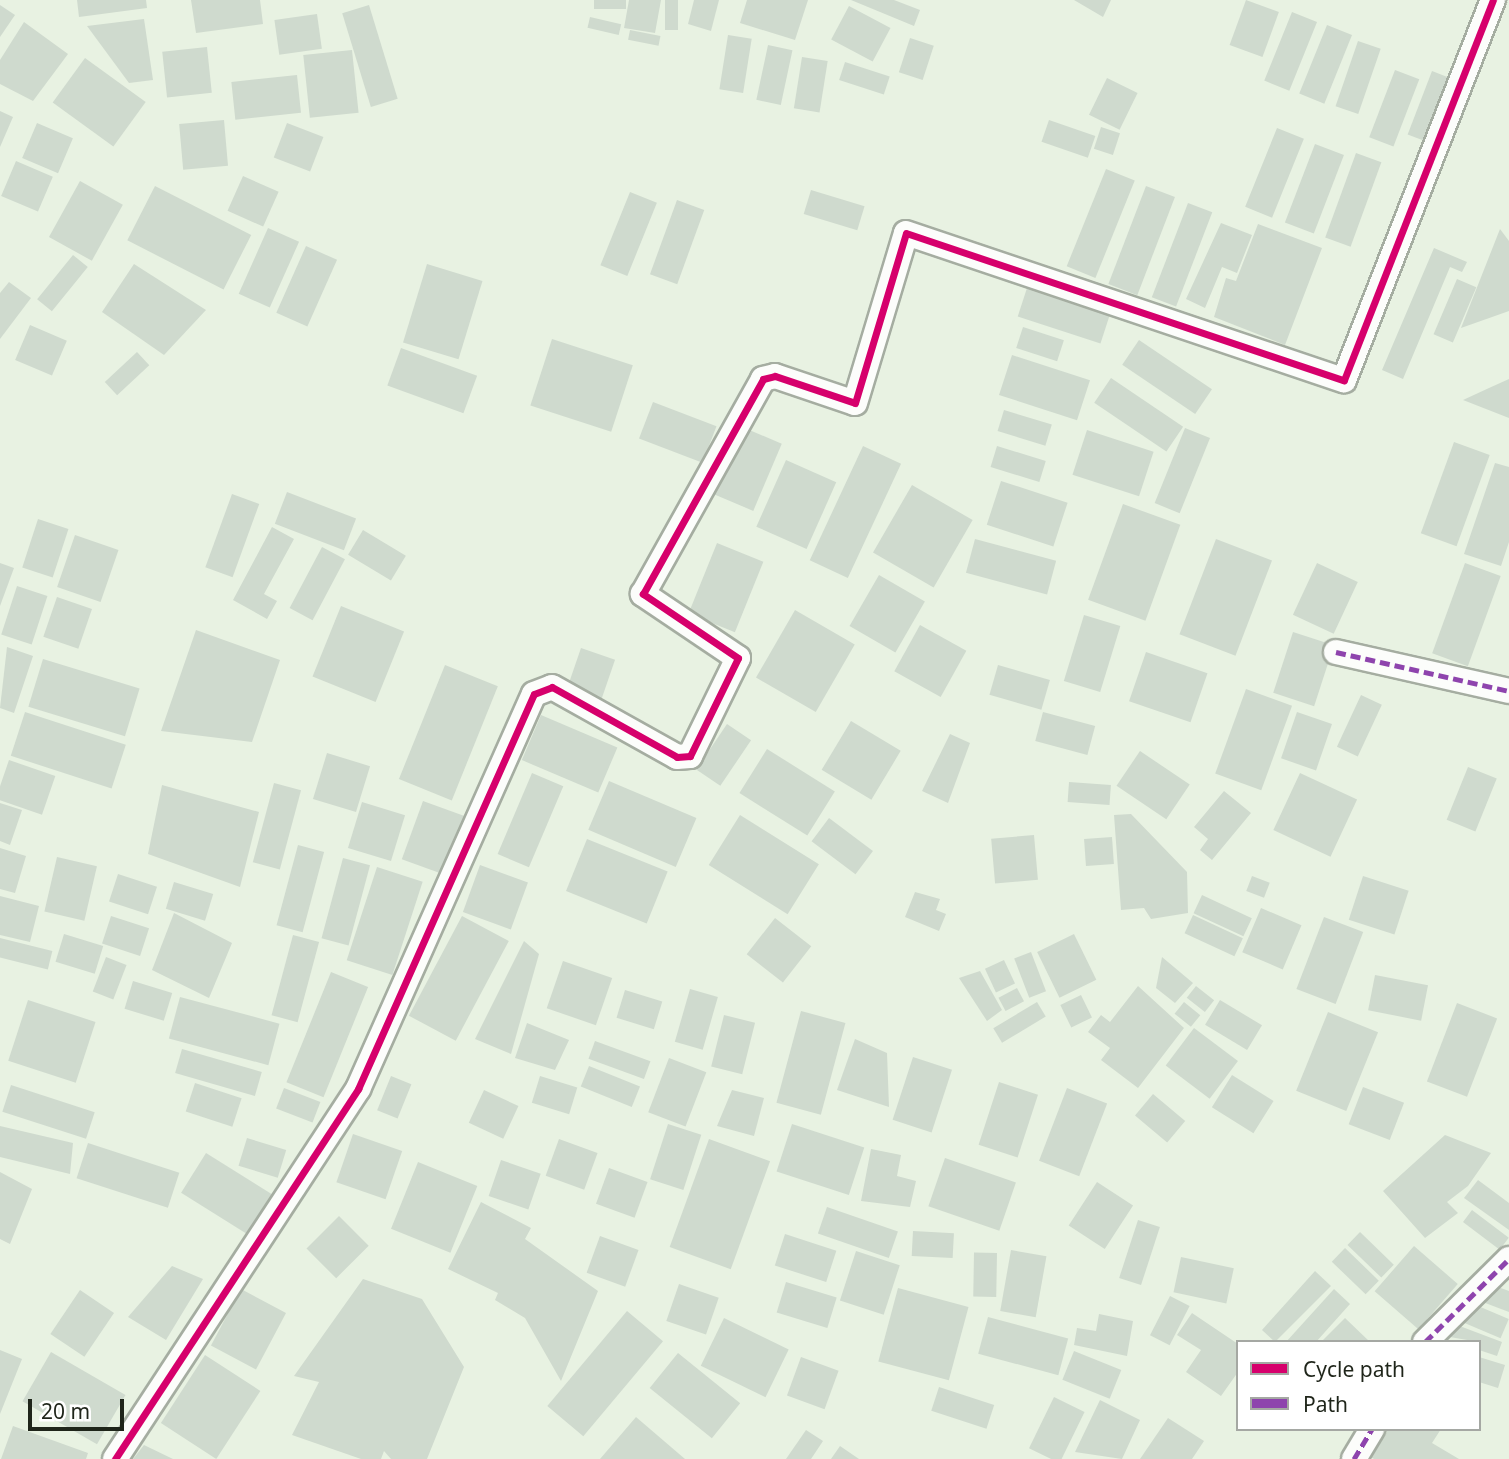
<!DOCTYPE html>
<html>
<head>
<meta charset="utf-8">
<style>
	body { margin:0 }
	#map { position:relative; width:1509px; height:1459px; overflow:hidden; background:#e8f2e2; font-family:"Noto Sans",sans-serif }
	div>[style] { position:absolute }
	.building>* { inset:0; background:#cfdace; transform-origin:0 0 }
	.roads { filter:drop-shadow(2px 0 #a5ada1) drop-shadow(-2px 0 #a5ada1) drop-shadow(0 2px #a5ada1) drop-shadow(0 -2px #a5ada1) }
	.street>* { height:24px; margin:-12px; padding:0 12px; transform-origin:12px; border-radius:12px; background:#fcfdfb }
	.quiet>* { height:5px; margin-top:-2.5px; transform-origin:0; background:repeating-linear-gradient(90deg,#8e44ad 0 10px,transparent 0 15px) }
	.cycleway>* { height:7px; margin:-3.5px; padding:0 3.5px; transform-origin:3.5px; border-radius:3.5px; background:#d6006c }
	span { translate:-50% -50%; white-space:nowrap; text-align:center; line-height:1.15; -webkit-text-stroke:7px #fff; paint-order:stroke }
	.legend { position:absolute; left:1236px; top:1340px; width:245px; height:91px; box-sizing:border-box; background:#fff; border:2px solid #a5a8a3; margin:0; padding:9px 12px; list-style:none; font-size:21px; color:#1f251a }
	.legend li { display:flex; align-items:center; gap:14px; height:35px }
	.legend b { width:35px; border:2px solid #a5a8a3 }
	.scale { position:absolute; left:28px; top:1399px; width:96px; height:32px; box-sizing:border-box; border:4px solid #1f251a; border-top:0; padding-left:9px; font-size:21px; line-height:24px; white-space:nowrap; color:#1f251a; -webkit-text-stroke:5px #fff; paint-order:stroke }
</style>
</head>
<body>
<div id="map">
	<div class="building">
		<i style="clip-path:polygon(77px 0,146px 0,147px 8px,79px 17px)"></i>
		<i style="clip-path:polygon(191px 0,260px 0,263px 24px,196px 33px)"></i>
		<i style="left:594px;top:0;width:32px;height:9px"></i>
		<i style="clip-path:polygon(629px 0,661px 0,655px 33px,624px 28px)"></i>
		<i style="left:665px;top:0;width:13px;height:30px"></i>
		<i style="clip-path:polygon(694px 0,719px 0,711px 31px,688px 24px)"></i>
		<i style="clip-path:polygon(747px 0,808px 0,795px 40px,740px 23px)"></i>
		<i style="clip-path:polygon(851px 0,894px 0,920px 10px,914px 26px)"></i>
		<i style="clip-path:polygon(1074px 0,1111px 0,1103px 17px)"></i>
		<i style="left:1246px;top:0;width:35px;height:48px;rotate:20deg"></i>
		<i style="clip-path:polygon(0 5px,15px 15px,0 37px)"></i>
		<i style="left:369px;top:5px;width:98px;height:28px;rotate:73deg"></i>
		<i style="left:849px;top:6px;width:47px;height:38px;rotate:28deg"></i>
		<i style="left:1292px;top:12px;width:27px;height:74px;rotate:22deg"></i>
		<i style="left:317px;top:14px;width:35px;height:43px;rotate:82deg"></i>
		<i style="left:590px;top:17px;width:32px;height:11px;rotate:13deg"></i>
		<i style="clip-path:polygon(144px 19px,153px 80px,129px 83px,87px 26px)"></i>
		<i style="clip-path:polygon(24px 22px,68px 54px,33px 101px,0 84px,0 60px)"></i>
		<i style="left:1327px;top:25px;width:27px;height:74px;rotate:22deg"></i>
		<i style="left:630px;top:30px;width:31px;height:10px;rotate:11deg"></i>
		<i style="left:728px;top:35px;width:24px;height:55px;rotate:9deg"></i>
		<i style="left:910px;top:38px;width:25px;height:36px;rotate:18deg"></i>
		<i style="left:1358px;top:41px;width:24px;height:69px;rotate:19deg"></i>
		<i style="left:768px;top:45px;width:25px;height:56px;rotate:12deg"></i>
		<i style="left:207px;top:47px;width:46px;height:45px;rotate:84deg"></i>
		<i style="left:352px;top:50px;width:63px;height:49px;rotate:84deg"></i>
		<i style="left:802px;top:57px;width:26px;height:52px;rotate:9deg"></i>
		<i style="left:85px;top:58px;width:75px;height:55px;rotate:36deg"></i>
		<i style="left:845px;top:62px;width:47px;height:19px;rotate:18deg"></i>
		<i style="left:1395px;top:70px;width:26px;height:72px;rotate:21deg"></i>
		<i style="left:1432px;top:71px;width:22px;height:68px;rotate:21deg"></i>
		<i style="left:297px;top:75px;width:38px;height:66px;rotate:84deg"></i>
		<i style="left:1107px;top:78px;width:34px;height:41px;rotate:26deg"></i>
		<i style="clip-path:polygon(0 111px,13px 117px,0 147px)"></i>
		<i style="left:224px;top:120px;width:46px;height:45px;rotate:85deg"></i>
		<i style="left:1049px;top:120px;width:49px;height:23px;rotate:19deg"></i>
		<i style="left:37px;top:123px;width:39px;height:38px;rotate:23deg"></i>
		<i style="left:287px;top:123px;width:39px;height:37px;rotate:21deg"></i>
		<i style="left:1101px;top:127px;width:20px;height:23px;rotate:18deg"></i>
		<i style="left:1277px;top:128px;width:29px;height:85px;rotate:22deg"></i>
		<i style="left:1315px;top:144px;width:31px;height:84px;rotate:21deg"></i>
		<i style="left:1356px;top:153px;width:27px;height:90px;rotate:20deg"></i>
		<i style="left:16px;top:161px;width:40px;height:38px;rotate:23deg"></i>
		<i style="left:1106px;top:169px;width:31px;height:105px;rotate:22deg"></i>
		<i style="left:243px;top:176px;width:39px;height:38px;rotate:24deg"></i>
		<i style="left:80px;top:181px;width:49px;height:64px;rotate:29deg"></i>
		<i style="left:155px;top:186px;width:108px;height:61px;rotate:27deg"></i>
		<i style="left:1146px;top:186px;width:31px;height:105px;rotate:21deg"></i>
		<i style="left:811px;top:190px;width:56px;height:25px;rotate:17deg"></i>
		<i style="left:630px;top:192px;width:29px;height:79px;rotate:22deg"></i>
		<i style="left:677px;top:200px;width:29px;height:79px;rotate:20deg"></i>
		<i style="left:1188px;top:203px;width:26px;height:101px;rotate:21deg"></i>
		<i style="clip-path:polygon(1221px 223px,1252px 235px,1237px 273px,1222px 267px,1205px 308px,1186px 299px)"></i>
		<i style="clip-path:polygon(1258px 224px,1322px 248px,1285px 345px,1214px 317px,1226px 278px,1236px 281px)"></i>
		<i style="left:268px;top:228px;width:34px;height:72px;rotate:24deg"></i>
		<i style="clip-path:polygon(1500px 229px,1509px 241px,1509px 311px,1461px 328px)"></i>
		<i style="left:306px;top:246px;width:34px;height:73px;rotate:24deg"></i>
		<i style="clip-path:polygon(1434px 248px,1467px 262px,1462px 272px,1450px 267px,1403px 379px,1382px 370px)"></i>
		<i style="left:73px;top:255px;width:19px;height:57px;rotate:39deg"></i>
		<i style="clip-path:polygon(134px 264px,206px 310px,164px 355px,102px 312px)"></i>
		<i style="left:427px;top:264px;width:58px;height:82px;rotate:17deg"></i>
		<i style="left:1457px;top:279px;width:21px;height:60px;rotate:23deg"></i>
		<i style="clip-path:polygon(9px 282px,31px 298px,0 339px,0 293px)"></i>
		<i style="left:1027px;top:288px;width:87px;height:30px;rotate:18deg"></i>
		<i style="left:30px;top:325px;width:40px;height:38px;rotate:23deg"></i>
		<i style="left:1023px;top:327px;width:43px;height:22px;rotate:18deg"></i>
		<i style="left:552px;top:339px;width:85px;height:70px;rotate:18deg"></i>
		<i style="left:1139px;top:340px;width:88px;height:30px;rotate:34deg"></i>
		<i style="left:401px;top:348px;width:81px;height:40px;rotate:20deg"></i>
		<i style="left:137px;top:352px;width:18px;height:44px;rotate:47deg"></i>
		<i style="left:1012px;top:355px;width:82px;height:42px;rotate:18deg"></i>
		<i style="left:1111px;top:378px;width:87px;height:30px;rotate:34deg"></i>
		<i style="clip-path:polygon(1509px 379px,1509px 418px,1463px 400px,1489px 388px)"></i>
		<i style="left:653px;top:402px;width:68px;height:39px;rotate:21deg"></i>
		<i style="left:1004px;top:410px;width:50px;height:22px;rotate:17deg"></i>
		<i style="left:733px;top:423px;width:53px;height:73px;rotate:23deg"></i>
		<i style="left:1185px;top:428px;width:27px;height:81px;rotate:22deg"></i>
		<i style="left:1087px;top:430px;width:70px;height:47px;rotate:18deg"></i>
		<i style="left:1454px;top:442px;width:38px;height:97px;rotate:20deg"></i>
		<i style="left:863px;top:446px;width:42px;height:126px;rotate:25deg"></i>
		<i style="left:997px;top:446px;width:51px;height:22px;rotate:17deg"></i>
		<i style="left:786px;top:460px;width:55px;height:73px;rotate:24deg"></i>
		<i style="clip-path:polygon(1495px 463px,1509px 467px,1509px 542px,1501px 566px,1464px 554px)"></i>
		<i style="left:1001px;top:481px;width:70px;height:46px;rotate:18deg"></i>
		<i style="left:912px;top:485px;width:70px;height:78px;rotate:30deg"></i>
		<i style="left:287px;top:492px;width:74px;height:34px;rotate:21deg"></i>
		<i style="left:232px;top:494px;width:29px;height:78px;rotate:20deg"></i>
		<i style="left:1123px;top:504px;width:61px;height:102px;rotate:20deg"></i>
		<i style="left:38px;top:519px;width:32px;height:51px;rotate:18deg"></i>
		<i style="clip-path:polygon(272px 527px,294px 539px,264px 594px,277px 601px,267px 619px,233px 600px)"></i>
		<i style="left:363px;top:530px;width:50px;height:29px;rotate:31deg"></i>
		<i style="left:75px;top:535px;width:46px;height:55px;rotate:19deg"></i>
		<i style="left:975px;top:539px;width:84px;height:35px;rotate:15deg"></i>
		<i style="left:1216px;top:539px;width:60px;height:102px;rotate:21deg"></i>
		<i style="left:717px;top:543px;width:50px;height:76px;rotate:22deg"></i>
		<i style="left:322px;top:547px;width:26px;height:69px;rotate:28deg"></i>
		<i style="clip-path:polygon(0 563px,14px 568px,0 606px)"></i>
		<i style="left:1317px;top:563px;width:45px;height:57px;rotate:25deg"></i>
		<i style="left:1465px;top:563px;width:38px;height:96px;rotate:20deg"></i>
		<i style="left:879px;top:575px;width:53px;height:59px;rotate:30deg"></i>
		<i style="left:17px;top:586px;width:32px;height:51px;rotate:18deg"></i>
		<i style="left:57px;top:597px;width:37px;height:42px;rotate:19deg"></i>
		<i style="left:341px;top:606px;width:68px;height:76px;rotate:22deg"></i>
		<i style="left:795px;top:610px;width:69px;height:78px;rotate:30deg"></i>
		<i style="left:1084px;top:615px;width:38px;height:69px;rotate:17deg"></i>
		<i style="left:920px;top:625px;width:53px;height:53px;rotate:29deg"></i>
		<i style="clip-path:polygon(196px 630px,280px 660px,252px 742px,161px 731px)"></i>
		<i style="left:1293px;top:632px;width:43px;height:64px;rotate:18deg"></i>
		<i style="clip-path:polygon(7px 647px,33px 656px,14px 713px,0 708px)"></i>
		<i style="left:581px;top:648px;width:36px;height:42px;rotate:19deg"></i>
		<i style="left:1146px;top:652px;width:65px;height:52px;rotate:19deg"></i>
		<i style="left:43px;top:659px;width:101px;height:50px;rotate:17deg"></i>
		<i style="left:445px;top:665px;width:57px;height:123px;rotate:22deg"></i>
		<i style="left:998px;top:665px;width:54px;height:31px;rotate:16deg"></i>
		<i style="left:1246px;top:689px;width:49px;height:90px;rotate:20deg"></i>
		<i style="left:1361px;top:695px;width:23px;height:57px;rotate:25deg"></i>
		<i style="left:25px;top:712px;width:106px;height:46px;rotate:18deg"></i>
		<i style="left:1043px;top:712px;width:54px;height:30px;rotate:15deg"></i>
		<i style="left:1297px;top:712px;width:37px;height:49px;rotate:19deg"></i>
		<i style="left:541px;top:715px;width:83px;height:49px;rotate:23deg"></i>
		<i style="left:851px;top:721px;width:58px;height:57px;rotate:31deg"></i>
		<i style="left:727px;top:724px;width:29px;height:55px;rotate:34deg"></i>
		<i style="clip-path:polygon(950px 734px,970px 743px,948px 803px,922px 791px)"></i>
		<i style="left:767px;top:749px;width:80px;height:52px;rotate:32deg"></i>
		<i style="left:1140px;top:751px;width:60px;height:42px;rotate:34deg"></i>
		<i style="left:327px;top:753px;width:45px;height:48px;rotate:17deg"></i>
		<i style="left:9px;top:760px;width:49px;height:41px;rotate:19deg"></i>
		<i style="left:1468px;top:767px;width:31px;height:57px;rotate:22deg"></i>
		<i style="left:532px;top:773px;width:34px;height:88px;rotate:23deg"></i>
		<i style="left:1300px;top:773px;width:63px;height:63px;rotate:25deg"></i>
		<i style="left:609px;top:781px;width:95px;height:53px;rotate:23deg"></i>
		<i style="left:1069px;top:782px;width:42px;height:20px;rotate:4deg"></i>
		<i style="left:274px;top:783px;width:28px;height:82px;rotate:15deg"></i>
		<i style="clip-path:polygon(162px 785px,259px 812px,240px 887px,148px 854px)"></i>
		<i style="clip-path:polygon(1224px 791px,1251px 813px,1212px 860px,1200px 850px,1208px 839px,1194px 827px)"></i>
		<i style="left:423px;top:801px;width:47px;height:62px;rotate:20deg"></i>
		<i style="left:362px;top:802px;width:45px;height:48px;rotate:17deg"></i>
		<i style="clip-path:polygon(0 803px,22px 810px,10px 845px,0 841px)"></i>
		<i style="clip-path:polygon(1131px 814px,1187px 872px,1188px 913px,1151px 919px,1144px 908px,1121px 910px,1114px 815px)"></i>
		<i style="left:740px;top:815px;width:93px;height:59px;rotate:32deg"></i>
		<i style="left:829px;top:818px;width:55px;height:29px;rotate:37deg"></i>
		<i style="left:1034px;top:835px;width:45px;height:43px;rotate:85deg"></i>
		<i style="left:1112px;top:837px;width:27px;height:28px;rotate:86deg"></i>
		<i style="left:587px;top:839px;width:87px;height:56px;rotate:22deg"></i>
		<i style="left:298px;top:845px;width:27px;height:83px;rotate:15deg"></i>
		<i style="clip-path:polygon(0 848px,26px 856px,15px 893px,0 889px)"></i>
		<i style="left:57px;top:857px;width:41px;height:56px;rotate:13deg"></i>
		<i style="left:343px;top:858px;width:28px;height:83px;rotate:15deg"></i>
		<i style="left:480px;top:865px;width:51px;height:50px;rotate:20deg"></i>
		<i style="left:377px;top:867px;width:48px;height:98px;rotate:18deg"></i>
		<i style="left:118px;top:874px;width:41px;height:29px;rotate:18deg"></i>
		<i style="left:1252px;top:876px;width:19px;height:16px;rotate:21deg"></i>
		<i style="left:1363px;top:876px;width:48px;height:46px;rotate:18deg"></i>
		<i style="left:174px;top:882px;width:41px;height:28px;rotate:17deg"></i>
		<i style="clip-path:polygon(915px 892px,940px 899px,936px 910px,946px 914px,939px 931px,905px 917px)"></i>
		<i style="left:1202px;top:895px;width:55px;height:20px;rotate:25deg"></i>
		<i style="clip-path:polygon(0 896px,39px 906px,30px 942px,0 935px)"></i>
		<i style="left:1261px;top:908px;width:44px;height:48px;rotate:23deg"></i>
		<i style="clip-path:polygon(174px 913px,232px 943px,209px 998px,152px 970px)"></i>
		<i style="left:1193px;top:915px;width:55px;height:20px;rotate:25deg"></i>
		<i style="left:111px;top:916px;width:40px;height:29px;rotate:18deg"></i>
		<i style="left:462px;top:916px;width:53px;height:113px;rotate:28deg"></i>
		<i style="left:1324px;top:917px;width:42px;height:77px;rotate:21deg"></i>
		<i style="left:775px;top:918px;width:46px;height:46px;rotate:38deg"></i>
		<i style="left:64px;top:934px;width:41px;height:29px;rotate:17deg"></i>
		<i style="left:1074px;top:934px;width:51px;height:41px;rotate:64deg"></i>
		<i style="left:293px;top:935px;width:27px;height:83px;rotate:15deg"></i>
		<i style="left:0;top:938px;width:54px;height:19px;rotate:14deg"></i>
		<i style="clip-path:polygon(524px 941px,539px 954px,511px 1054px,475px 1039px)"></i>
		<i style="left:1031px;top:952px;width:42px;height:18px;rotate:69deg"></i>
		<i style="left:106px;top:957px;width:22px;height:37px;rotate:21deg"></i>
		<i style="clip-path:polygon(1162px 957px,1193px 983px,1175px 1003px,1156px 988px)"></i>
		<i style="left:1004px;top:960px;width:26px;height:21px;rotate:65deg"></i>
		<i style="left:563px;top:961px;width:52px;height:50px;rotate:19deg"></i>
		<i style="clip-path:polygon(980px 971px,1002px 1010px,987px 1021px,959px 978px)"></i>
		<i style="left:331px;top:972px;width:40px;height:119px;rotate:22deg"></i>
		<i style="left:1375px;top:975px;width:54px;height:36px;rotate:11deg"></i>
		<i style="left:133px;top:981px;width:41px;height:29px;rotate:17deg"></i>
		<i style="clip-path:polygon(1138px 986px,1184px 1028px,1138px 1088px,1101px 1060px,1110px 1048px,1088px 1032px,1101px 1015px,1110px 1022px)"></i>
		<i style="left:1196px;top:986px;width:23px;height:15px;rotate:38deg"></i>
		<i style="left:1017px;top:988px;width:15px;height:21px;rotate:62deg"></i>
		<i style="left:690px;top:989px;width:29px;height:55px;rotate:16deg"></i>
		<i style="left:625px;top:990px;width:39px;height:29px;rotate:17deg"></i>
		<i style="left:1081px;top:995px;width:25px;height:23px;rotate:64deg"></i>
		<i style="left:180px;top:997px;width:103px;height:43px;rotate:15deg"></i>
		<i style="left:28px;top:1000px;width:71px;height:64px;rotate:18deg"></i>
		<i style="left:1220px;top:1000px;width:49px;height:29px;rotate:31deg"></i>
		<i style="left:1037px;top:1002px;width:17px;height:51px;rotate:59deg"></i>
		<i style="left:1184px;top:1002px;width:21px;height:15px;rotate:39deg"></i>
		<i style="left:1457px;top:1003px;width:43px;height:84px;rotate:21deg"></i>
		<i style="left:801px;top:1011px;width:46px;height:95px;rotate:15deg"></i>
		<i style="left:1328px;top:1012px;width:54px;height:85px;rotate:22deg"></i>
		<i style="left:724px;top:1015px;width:32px;height:53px;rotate:14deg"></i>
		<i style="clip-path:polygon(527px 1023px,569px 1040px,555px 1070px,515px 1058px)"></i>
		<i style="left:1194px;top:1028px;width:55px;height:47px;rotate:37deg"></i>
		<i style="clip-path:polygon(855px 1039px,887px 1053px,889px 1107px,837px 1090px)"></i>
		<i style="left:595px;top:1041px;width:59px;height:19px;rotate:20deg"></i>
		<i style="left:182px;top:1049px;width:83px;height:25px;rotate:16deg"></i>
		<i style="left:913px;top:1057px;width:41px;height:66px;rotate:18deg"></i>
		<i style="left:669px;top:1058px;width:40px;height:58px;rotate:21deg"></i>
		<i style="left:589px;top:1066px;width:55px;height:22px;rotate:22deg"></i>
		<i style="left:1232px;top:1075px;width:49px;height:38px;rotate:32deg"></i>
		<i style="left:391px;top:1076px;width:22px;height:37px;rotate:22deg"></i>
		<i style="left:540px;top:1076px;width:39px;height:28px;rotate:17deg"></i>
		<i style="left:999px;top:1082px;width:41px;height:66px;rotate:18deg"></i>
		<i style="left:195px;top:1083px;width:49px;height:30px;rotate:18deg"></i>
		<i style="left:11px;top:1085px;width:88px;height:28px;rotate:18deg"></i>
		<i style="left:1363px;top:1087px;width:44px;height:40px;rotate:21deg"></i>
		<i style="left:284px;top:1088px;width:39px;height:22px;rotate:21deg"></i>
		<i style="left:1067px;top:1088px;width:43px;height:78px;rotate:21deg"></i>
		<i style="left:484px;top:1090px;width:38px;height:36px;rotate:25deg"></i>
		<i style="clip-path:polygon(732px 1090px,764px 1098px,754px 1136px,717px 1126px)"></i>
		<i style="left:1153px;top:1094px;width:42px;height:28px;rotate:40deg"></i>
		<i style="left:668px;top:1124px;width:35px;height:58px;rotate:18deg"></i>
		<i style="left:792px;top:1124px;width:76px;height:50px;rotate:18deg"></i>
		<i style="clip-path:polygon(0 1126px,73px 1143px,70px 1174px,0 1157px)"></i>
		<i style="left:353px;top:1134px;width:52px;height:51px;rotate:19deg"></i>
		<i style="clip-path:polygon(1445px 1135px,1491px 1153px,1468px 1186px,1447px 1202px,1458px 1213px,1425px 1238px,1383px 1191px)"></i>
		<i style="left:247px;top:1138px;width:41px;height:29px;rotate:17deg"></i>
		<i style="left:559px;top:1139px;width:41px;height:39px;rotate:20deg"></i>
		<i style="left:709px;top:1139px;width:65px;height:115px;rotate:20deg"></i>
		<i style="left:88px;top:1143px;width:96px;height:37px;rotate:18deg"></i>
		<i style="clip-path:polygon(871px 1149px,901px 1155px,897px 1176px,916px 1181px,910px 1207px,861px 1201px)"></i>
		<i style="left:206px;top:1153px;width:81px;height:47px;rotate:32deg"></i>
		<i style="left:945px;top:1158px;width:75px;height:51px;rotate:19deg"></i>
		<i style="left:501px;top:1160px;width:42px;height:38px;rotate:19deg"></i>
		<i style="left:418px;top:1162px;width:64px;height:72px;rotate:22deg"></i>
		<i style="left:609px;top:1168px;width:41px;height:38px;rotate:20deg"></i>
		<i style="clip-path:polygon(0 1172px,32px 1189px,10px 1244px,0 1239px)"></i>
		<i style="clip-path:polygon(1478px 1180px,1509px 1203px,1509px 1230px,1464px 1198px)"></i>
		<i style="left:1097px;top:1182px;width:43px;height:52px;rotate:33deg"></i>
		<i style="clip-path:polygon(481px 1202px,531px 1228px,525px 1239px,598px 1291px,561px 1381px,525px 1318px,495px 1300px,498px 1293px,448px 1269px)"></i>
		<i style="left:827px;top:1207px;width:75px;height:28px;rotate:19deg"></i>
		<i style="left:1472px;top:1210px;width:46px;height:15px;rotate:37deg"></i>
		<i style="left:339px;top:1216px;width:42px;height:46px;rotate:45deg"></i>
		<i style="left:1138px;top:1220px;width:23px;height:61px;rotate:18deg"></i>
		<i style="left:913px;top:1231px;width:41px;height:25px;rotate:3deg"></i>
		<i style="left:1360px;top:1232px;width:47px;height:18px;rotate:44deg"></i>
		<i style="left:785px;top:1234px;width:54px;height:33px;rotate:18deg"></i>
		<i style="left:600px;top:1236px;width:41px;height:39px;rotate:20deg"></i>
		<i style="left:1414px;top:1246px;width:58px;height:60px;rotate:41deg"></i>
		<i style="left:1345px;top:1248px;width:47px;height:19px;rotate:44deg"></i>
		<i style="left:1011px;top:1250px;width:36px;height:62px;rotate:10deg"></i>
		<i style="left:856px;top:1251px;width:46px;height:52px;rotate:18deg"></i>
		<i style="left:997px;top:1253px;width:44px;height:23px;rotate:91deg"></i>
		<i style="left:1181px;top:1257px;width:54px;height:36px;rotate:12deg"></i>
		<i style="clip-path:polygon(172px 1266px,203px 1279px,166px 1340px,128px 1317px)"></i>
		<i style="clip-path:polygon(1315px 1271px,1331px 1286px,1275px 1342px,1262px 1330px)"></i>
		<i style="clip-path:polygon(363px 1279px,422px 1299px,464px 1367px,427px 1459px,391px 1459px,384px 1451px,381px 1459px,361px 1459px,292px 1435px,319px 1382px,294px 1376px)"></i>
		<i style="left:786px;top:1282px;width:53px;height:32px;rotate:17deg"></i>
		<i style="clip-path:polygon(1487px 1283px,1509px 1291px,1509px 1312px,1480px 1301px)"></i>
		<i style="left:679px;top:1284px;width:42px;height:39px;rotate:19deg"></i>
		<i style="left:898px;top:1288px;width:73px;height:76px;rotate:15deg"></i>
		<i style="left:241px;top:1289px;width:51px;height:64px;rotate:28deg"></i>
		<i style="clip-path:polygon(1334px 1289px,1350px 1304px,1316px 1342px,1286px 1342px)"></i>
		<i style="left:80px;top:1290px;width:41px;height:53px;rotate:34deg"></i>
		<i style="left:1170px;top:1296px;width:22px;height:44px;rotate:27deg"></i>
		<i style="left:1471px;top:1303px;width:41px;height:21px;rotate:23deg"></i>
		<i style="left:627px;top:1311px;width:47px;height:124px;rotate:40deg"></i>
		<i style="clip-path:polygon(1192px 1313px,1238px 1344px,1238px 1372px,1221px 1396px,1186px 1372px,1201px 1350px,1177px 1335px)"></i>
		<i style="clip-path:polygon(1099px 1314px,1133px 1321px,1127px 1356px,1074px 1345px,1077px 1328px,1096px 1331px)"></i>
		<i style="left:988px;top:1317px;width:83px;height:38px;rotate:15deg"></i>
		<i style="left:724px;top:1318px;width:72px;height:53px;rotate:26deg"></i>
		<i style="clip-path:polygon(1345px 1318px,1370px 1342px,1321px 1342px)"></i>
		<i style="clip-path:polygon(1449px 1322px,1502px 1342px,1497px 1356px,1479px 1350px,1479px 1342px,1444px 1336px)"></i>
		<i style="clip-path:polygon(0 1350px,22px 1359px,0 1414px)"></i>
		<i style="left:1074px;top:1351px;width:51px;height:31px;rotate:22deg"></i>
		<i style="left:51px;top:1352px;width:86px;height:57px;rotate:30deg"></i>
		<i style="left:678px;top:1353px;width:80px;height:45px;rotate:39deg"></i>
		<i style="left:205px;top:1355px;width:66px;height:81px;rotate:33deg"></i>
		<i style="left:801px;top:1357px;width:40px;height:41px;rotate:20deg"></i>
		<i style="clip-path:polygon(1479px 1357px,1505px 1365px,1498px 1388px,1479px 1382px)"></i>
		<i style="left:939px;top:1387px;width:58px;height:25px;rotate:18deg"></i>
		<i style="left:1054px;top:1397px;width:34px;height:57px;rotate:26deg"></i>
		<i style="clip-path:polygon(1100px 1400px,1140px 1420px,1122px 1459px,1075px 1452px)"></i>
		<i style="clip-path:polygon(636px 1417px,685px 1459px,600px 1459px)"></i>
		<i style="clip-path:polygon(1168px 1418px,1204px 1441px,1192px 1459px,1140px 1459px)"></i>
		<i style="clip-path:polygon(13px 1426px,88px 1453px,86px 1459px,1px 1459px)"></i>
		<i style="clip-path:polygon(1383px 1429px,1441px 1429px,1432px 1443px,1459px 1459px,1374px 1459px,1367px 1455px)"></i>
		<i style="clip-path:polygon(806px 1430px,823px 1441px,811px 1459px,786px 1459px)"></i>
		<i style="clip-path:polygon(144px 1445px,173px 1459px,133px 1459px)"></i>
		<i style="clip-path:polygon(840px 1446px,859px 1459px,831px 1459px)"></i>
	</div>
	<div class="roads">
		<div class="street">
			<i style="left:1336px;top:652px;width:177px;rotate:12.7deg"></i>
			<i style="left:1425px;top:1342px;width:118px;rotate:-44.7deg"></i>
			<i style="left:115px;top:1459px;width:443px;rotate:-56.7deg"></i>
			<i style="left:358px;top:1089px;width:432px;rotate:-66deg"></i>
			<i style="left:534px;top:694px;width:19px;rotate:-21deg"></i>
			<i style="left:552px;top:687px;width:143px;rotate:29.2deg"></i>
			<i style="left:677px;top:757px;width:13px;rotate:-4deg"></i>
			<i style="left:690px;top:756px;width:109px;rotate:-63.9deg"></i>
			<i style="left:738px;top:658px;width:115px;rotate:-146deg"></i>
			<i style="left:643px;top:594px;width:246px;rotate:-60.8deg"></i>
			<i style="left:763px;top:379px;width:12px;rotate:-14deg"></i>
			<i style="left:775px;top:376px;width:84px;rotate:18.6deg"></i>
			<i style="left:855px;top:403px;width:177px;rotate:-73.3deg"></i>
			<i style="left:906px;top:233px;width:462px;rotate:18.6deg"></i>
			<i style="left:1344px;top:380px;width:408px;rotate:-68.6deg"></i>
			<i style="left:1354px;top:1459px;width:35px;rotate:-59deg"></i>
		</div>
	</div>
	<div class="quiet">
		<i style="left:1336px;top:652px;width:177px;rotate:12.7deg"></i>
		<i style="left:1425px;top:1342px;width:118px;rotate:-44.7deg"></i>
		<i style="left:1354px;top:1459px;width:35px;rotate:-59deg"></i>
	</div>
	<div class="cycleway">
		<i style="left:115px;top:1459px;width:443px;rotate:-56.7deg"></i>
		<i style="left:358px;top:1089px;width:432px;rotate:-66deg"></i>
		<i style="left:534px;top:694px;width:19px;rotate:-21deg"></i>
		<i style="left:552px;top:687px;width:143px;rotate:29.2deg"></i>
		<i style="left:677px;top:757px;width:13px;rotate:-4deg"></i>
		<i style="left:690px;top:756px;width:109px;rotate:-63.9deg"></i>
		<i style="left:738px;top:658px;width:115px;rotate:-146deg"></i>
		<i style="left:643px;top:594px;width:246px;rotate:-60.8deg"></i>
		<i style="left:763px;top:379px;width:12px;rotate:-14deg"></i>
		<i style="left:775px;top:376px;width:84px;rotate:18.6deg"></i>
		<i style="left:855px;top:403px;width:177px;rotate:-73.3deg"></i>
		<i style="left:906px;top:233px;width:462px;rotate:18.6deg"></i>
		<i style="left:1344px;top:380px;width:408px;rotate:-68.6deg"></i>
	</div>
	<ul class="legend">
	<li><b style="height:9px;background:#d6006c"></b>Cycle path</li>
	<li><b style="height:9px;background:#8e44ad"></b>Path</li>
	</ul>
	<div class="scale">20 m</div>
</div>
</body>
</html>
